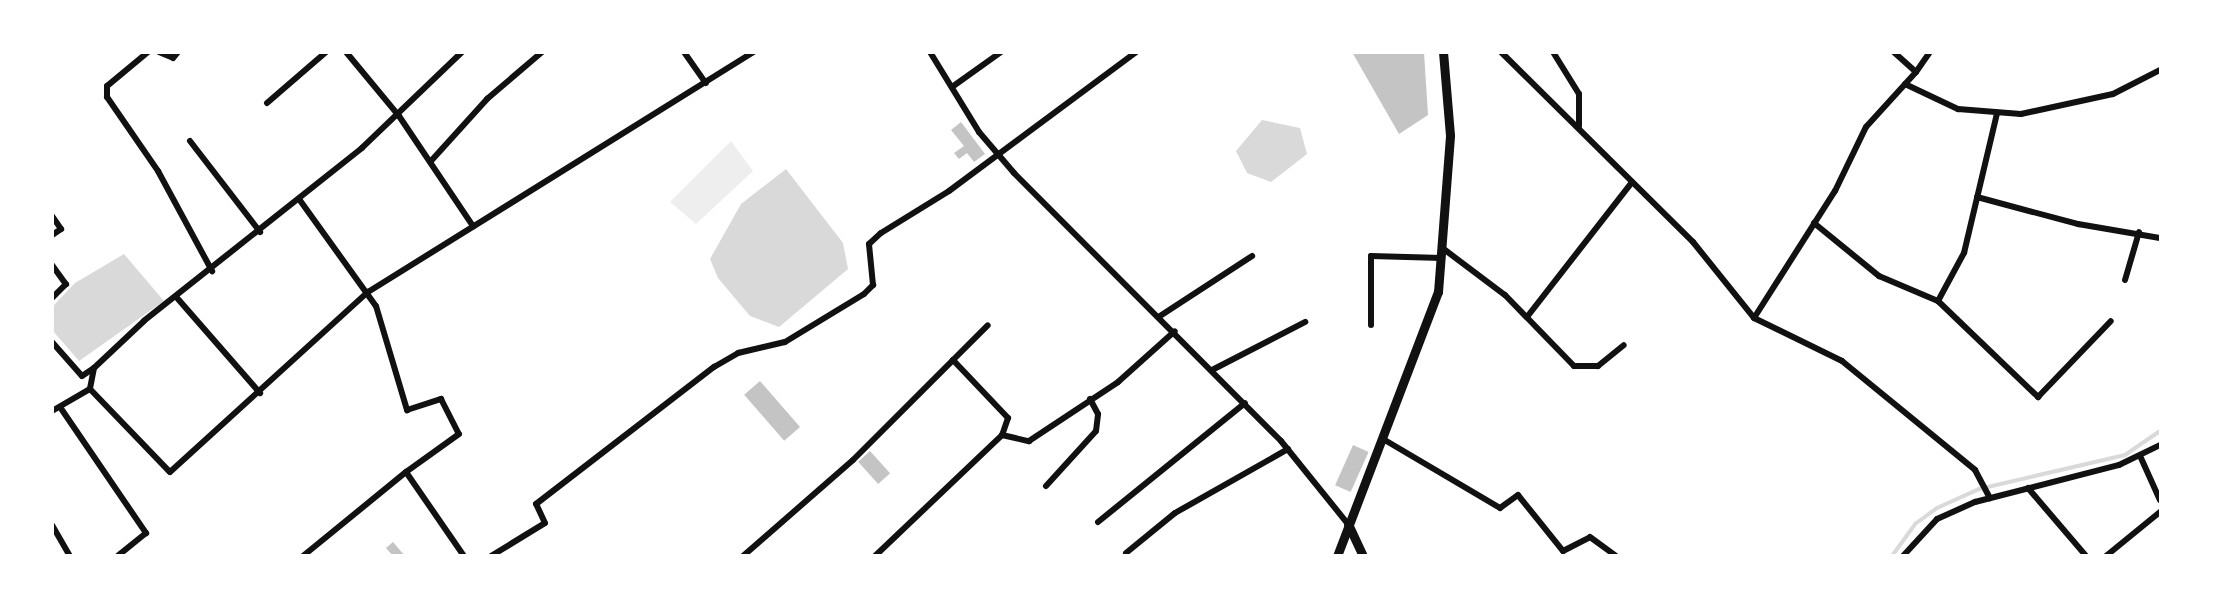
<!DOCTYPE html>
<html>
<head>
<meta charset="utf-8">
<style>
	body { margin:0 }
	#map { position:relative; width:2213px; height:608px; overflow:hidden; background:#fff; font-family:Montserrat,sans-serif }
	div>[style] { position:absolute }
	.green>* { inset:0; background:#eee }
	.water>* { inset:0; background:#d9d9d9 }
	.stream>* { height:4px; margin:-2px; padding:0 2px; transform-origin:2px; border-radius:2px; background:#d9d9d9 }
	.building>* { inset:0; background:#c4c4c4; transform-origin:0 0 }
	.minor>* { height:6px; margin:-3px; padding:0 3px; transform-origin:3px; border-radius:3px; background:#111 }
	.tertiary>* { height:9px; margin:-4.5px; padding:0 4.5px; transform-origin:4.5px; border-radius:4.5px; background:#111 }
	span { translate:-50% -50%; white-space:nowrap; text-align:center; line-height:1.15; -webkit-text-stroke:4.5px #fff; paint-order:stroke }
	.frame { position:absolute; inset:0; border:54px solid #fff; pointer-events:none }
</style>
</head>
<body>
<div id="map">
	<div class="green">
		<i style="clip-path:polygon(731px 141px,753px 171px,696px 224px,670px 202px)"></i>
	</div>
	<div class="water">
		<i style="clip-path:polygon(1262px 120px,1300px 128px,1307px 154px,1271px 182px,1247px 173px,1236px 151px)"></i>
		<i style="clip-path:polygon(786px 169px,843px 243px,848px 269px,779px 327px,750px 316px,718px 278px,710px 259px,741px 204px)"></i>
		<i style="clip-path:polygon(124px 254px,164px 301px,79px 361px,53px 331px,53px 306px,75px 283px)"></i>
	</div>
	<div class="stream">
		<i style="left:1892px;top:556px;width:39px;rotate:-54deg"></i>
		<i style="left:1915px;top:524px;width:27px;rotate:-36deg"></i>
		<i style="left:1937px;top:508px;width:46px;rotate:-24.3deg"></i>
		<i style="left:1979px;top:489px;width:150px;rotate:-13.1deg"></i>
		<i style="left:2125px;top:455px;width:42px;rotate:-34.4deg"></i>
	</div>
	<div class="building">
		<i style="clip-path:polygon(1352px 52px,1424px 52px,1428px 115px,1399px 134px)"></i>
		<i style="clip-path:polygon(961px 122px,985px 154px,974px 162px,967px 153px,959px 159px,954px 153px,964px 146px,951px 130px)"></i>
		<i style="left:760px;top:381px;width:61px;height:21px;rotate:49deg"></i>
		<i style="left:1353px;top:445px;width:17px;height:44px;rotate:24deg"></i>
		<i style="left:870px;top:451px;width:30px;height:16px;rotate:48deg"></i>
		<i style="clip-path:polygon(393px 542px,405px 556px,393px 556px,386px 548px)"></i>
	</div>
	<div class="minor">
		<i style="left:148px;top:52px;width:53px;rotate:140.3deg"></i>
		<i style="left:107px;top:86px;width:11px;rotate:90deg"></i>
		<i style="left:107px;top:97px;width:90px;rotate:55.4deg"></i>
		<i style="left:158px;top:171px;width:114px;rotate:61.6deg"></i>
		<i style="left:159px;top:52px;width:15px;rotate:23deg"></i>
		<i style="left:173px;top:58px;width:8px;rotate:-50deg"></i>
		<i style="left:346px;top:52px;width:83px;rotate:50.4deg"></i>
		<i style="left:399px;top:116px;width:133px;rotate:56.1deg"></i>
		<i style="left:462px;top:52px;width:139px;rotate:136.2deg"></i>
		<i style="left:362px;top:148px;width:278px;rotate:141.6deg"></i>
		<i style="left:144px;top:321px;width:69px;rotate:136.8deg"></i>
		<i style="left:94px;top:368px;width:21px;rotate:101deg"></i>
		<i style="left:90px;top:389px;width:115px;rotate:46.1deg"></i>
		<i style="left:170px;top:472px;width:268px;rotate:-42.3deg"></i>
		<i style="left:368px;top:292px;width:455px;rotate:-31.9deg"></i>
		<i style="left:684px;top:52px;width:38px;rotate:55deg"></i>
		<i style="left:930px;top:52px;width:94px;rotate:58.5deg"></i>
		<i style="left:979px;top:132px;width:54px;rotate:49.5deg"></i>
		<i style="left:1014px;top:173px;width:378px;rotate:45.1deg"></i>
		<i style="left:1281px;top:441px;width:107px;rotate:51.1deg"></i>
		<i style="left:1501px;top:52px;width:270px;rotate:44.7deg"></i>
		<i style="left:1693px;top:242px;width:97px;rotate:51.2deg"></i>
		<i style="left:1754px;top:318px;width:151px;rotate:-57.5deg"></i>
		<i style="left:1835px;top:191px;width:71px;rotate:-64.2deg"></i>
		<i style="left:1866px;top:127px;width:74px;rotate:-47.7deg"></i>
		<i style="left:1916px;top:72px;width:30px;rotate:-138deg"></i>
		<i style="left:1553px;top:52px;width:49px;rotate:58.2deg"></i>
		<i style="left:1579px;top:94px;width:32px;rotate:90deg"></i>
		<i style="left:1916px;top:72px;width:24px;rotate:-55deg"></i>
		<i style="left:1905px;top:84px;width:59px;rotate:25.3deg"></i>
		<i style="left:1958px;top:109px;width:63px;rotate:4.5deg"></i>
		<i style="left:2021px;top:114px;width:94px;rotate:-12.3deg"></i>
		<i style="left:2113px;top:94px;width:53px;rotate:-27.1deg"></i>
		<i style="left:952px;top:87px;width:60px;rotate:-35.5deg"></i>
		<i style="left:267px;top:103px;width:78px;rotate:-40.8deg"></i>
		<i style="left:190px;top:141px;width:115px;rotate:52.4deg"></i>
		<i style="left:431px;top:161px;width:84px;rotate:-47.9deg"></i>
		<i style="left:487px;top:99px;width:72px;rotate:-40.5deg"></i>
		<i style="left:1977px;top:197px;width:105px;rotate:15deg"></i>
		<i style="left:2078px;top:224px;width:83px;rotate:9.7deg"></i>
		<i style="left:299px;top:199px;width:132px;rotate:54.3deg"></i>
		<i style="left:376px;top:306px;width:109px;rotate:73.4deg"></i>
		<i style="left:407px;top:410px;width:36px;rotate:-18deg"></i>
		<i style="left:441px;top:399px;width:39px;rotate:63deg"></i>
		<i style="left:459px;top:434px;width:65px;rotate:144.4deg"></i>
		<i style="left:406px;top:472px;width:102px;rotate:55.4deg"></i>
		<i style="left:52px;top:216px;width:16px;rotate:55deg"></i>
		<i style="left:61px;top:229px;width:11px;rotate:146deg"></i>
		<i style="left:1814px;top:223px;width:84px;rotate:39.2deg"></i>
		<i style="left:1879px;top:276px;width:64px;rotate:23deg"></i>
		<i style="left:1938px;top:301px;width:139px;rotate:43.8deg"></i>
		<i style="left:2038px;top:397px;width:105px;rotate:-46.2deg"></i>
		<i style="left:1445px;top:250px;width:75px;rotate:36.9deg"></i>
		<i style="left:1505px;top:295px;width:99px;rotate:45.8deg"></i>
		<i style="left:1574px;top:366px;width:24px"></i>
		<i style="left:1598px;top:366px;width:33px;rotate:-39deg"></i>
		<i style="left:52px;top:265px;width:24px;rotate:54deg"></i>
		<i style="left:66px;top:284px;width:20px;rotate:135deg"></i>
		<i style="left:2125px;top:280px;width:50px;rotate:-73.7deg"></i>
		<i style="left:178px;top:299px;width:125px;rotate:48.9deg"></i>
		<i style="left:1938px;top:301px;width:55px;rotate:-61.6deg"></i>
		<i style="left:1964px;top:253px;width:144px;rotate:-76.7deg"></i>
		<i style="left:1160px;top:316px;width:110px;rotate:-33.1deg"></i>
		<i style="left:1527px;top:317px;width:171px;rotate:-52.1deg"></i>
		<i style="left:1754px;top:318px;width:98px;rotate:26deg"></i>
		<i style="left:1842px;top:361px;width:172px;rotate:39.3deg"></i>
		<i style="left:1975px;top:470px;width:32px;rotate:62deg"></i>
		<i style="left:1371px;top:325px;width:69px;rotate:-90deg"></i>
		<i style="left:1371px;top:256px;width:71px;rotate:1.6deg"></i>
		<i style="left:52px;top:342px;width:45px;rotate:48.6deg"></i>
		<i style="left:82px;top:376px;width:14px;rotate:-34deg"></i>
		<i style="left:953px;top:360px;width:49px;rotate:-45deg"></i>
		<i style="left:1212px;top:370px;width:105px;rotate:-27.3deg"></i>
		<i style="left:60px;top:407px;width:153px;rotate:55.7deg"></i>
		<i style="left:146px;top:533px;width:36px;rotate:141deg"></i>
		<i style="left:52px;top:411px;width:44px;rotate:-30.1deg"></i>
		<i style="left:1383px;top:439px;width:136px;rotate:30.5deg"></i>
		<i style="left:1500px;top:508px;width:22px;rotate:-36deg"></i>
		<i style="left:1518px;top:495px;width:72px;rotate:51.2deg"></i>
		<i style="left:1563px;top:551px;width:30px;rotate:-27deg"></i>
		<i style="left:1590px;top:537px;width:32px;rotate:36deg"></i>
		<i style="left:2141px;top:458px;width:46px;rotate:65.7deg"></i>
		<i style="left:1046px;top:486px;width:74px;rotate:-47.7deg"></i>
		<i style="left:1096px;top:431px;width:17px;rotate:-83deg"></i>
		<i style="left:1098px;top:414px;width:17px;rotate:-118deg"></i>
		<i style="left:2028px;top:488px;width:89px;rotate:49.5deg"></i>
		<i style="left:1098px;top:522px;width:189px;rotate:-39deg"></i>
		<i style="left:52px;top:525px;width:36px;rotate:60deg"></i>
		<i style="left:1126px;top:553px;width:63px;rotate:-39.2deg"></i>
		<i style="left:1175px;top:513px;width:130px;rotate:-29.5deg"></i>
		<i style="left:303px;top:556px;width:133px;rotate:-39.2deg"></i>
		<i style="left:491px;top:556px;width:63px;rotate:-31.4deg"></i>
		<i style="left:545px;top:523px;width:21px;rotate:-115deg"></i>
		<i style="left:536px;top:504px;width:225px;rotate:-37.6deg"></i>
		<i style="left:714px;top:367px;width:28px;rotate:-30deg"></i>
		<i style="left:738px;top:353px;width:48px;rotate:-13.2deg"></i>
		<i style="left:785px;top:342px;width:92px;rotate:-31.3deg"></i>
		<i style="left:864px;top:294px;width:13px;rotate:-45deg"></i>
		<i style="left:873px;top:285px;width:41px;rotate:-95.6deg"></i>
		<i style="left:869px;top:244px;width:16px;rotate:-43deg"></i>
		<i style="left:881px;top:233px;width:80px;rotate:-31.7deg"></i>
		<i style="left:949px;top:191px;width:233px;rotate:-36.6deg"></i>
		<i style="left:743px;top:556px;width:146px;rotate:-41.1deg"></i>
		<i style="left:853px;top:460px;width:141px;rotate:-45deg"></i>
		<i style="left:953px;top:360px;width:80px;rotate:46.5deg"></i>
		<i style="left:1008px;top:418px;width:18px;rotate:109deg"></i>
		<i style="left:875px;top:556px;width:175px;rotate:-43.6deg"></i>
		<i style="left:1002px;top:435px;width:28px;rotate:13deg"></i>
		<i style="left:1029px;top:441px;width:107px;rotate:-33.5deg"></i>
		<i style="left:1118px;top:382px;width:76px;rotate:-41.8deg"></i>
		<i style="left:1903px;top:556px;width:50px;rotate:-47.4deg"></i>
		<i style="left:1937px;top:519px;width:42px;rotate:-24.1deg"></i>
		<i style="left:1975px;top:502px;width:149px;rotate:-14.4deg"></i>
		<i style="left:2119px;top:465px;width:46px;rotate:-26deg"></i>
		<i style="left:2106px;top:556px;width:70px;rotate:-39.2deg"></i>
	</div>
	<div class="tertiary">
		<i style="left:1348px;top:524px;width:35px;rotate:65deg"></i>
		<i style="left:1337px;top:556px;width:283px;rotate:-69.1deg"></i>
		<i style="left:1438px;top:292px;width:157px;rotate:-85.6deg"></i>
		<i style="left:1450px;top:135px;width:83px;rotate:-94.8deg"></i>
	</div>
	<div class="frame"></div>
</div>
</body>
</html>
